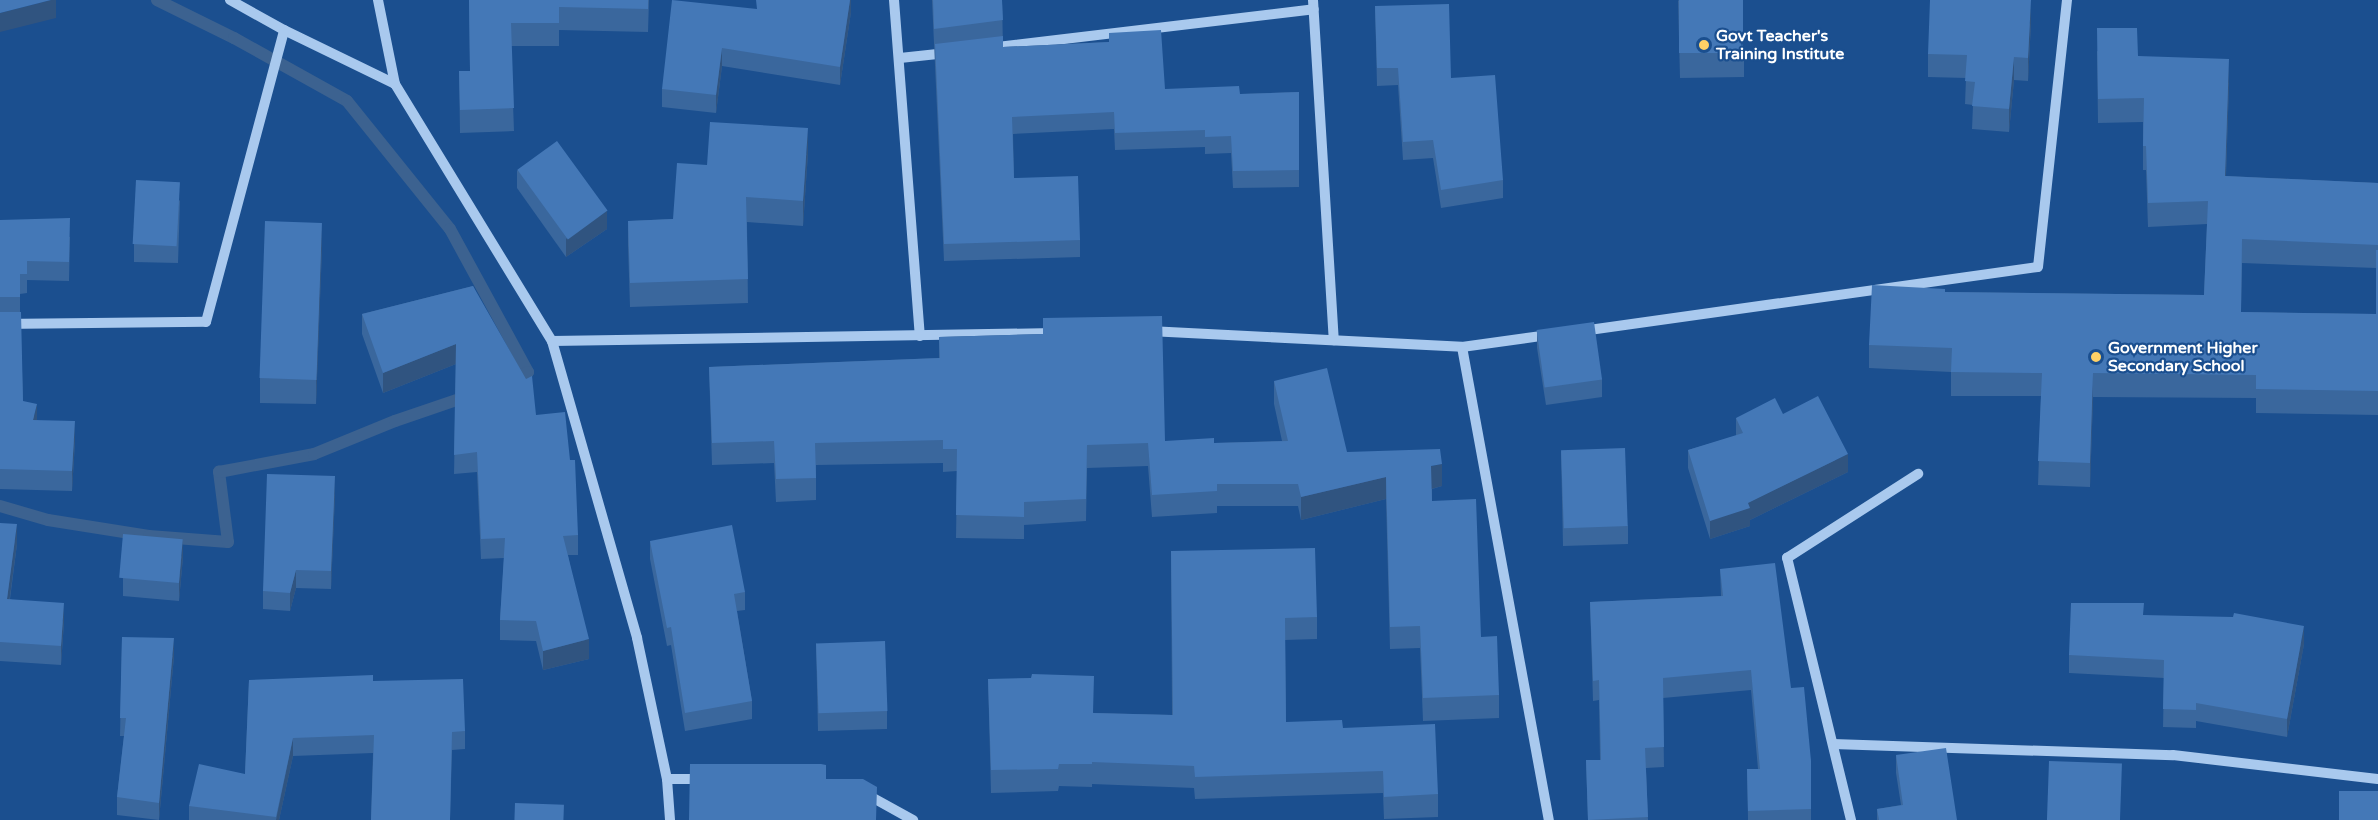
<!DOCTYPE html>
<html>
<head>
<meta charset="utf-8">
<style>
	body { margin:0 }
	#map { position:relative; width:2378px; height:820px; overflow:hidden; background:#1b4f8f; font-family:"Varela Round",sans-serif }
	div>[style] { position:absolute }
	.stream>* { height:12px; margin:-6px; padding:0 6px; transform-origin:6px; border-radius:6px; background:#3c6290 }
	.minor>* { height:10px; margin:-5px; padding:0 5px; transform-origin:5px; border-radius:5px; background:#a9c9ee }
	.wall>* { inset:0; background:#3a679d }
	.shaded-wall>* { inset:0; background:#305480 }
	.building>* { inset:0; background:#4478b7; transform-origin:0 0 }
	.dots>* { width:16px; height:16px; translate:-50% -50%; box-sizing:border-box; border:3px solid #1b4f8f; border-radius:50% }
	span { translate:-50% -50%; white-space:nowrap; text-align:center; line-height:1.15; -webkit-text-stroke:4.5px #1b4f8f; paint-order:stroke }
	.poi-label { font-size:16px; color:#fff; font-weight:700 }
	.left { translate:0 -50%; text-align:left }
</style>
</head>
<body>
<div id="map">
	<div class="stream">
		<i style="left:157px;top:0;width:86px;rotate:26.3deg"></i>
		<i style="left:234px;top:38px;width:129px;rotate:29.1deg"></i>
		<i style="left:347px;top:101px;width:164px;rotate:51.2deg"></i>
		<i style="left:450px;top:229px;width:163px;rotate:61.4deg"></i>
		<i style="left:528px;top:372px;width:20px;rotate:156deg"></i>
		<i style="left:0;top:506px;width:50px;rotate:16.3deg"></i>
		<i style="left:48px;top:520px;width:102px;rotate:9deg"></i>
		<i style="left:149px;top:536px;width:79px;rotate:4.3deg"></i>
		<i style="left:228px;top:542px;width:71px;rotate:-97.3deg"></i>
		<i style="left:219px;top:472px;width:97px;rotate:-10.7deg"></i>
		<i style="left:314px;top:454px;width:87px;rotate:-22.2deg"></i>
		<i style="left:395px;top:421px;width:77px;rotate:-18.9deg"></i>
	</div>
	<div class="minor">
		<i style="left:230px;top:0;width:62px;rotate:29.1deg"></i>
		<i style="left:284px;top:30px;width:123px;rotate:25.9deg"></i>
		<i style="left:395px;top:84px;width:301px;rotate:58.6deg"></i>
		<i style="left:552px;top:341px;width:309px;rotate:74deg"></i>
		<i style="left:637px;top:638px;width:144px;rotate:78deg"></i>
		<i style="left:667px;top:779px;width:41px;rotate:85.8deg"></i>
		<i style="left:378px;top:0;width:86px;rotate:78.6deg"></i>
		<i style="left:894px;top:0;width:337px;rotate:85.6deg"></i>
		<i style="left:1313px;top:0;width:341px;rotate:86.5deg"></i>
		<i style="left:989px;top:48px;width:327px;rotate:-6.8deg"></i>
		<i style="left:900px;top:58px;width:47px;rotate:-6.1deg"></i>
		<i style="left:0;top:324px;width:206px;rotate:-0.6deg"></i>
		<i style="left:206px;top:322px;width:302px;rotate:-75deg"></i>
		<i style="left:1149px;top:331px;width:313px;rotate:2.9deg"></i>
		<i style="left:1462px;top:347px;width:88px;rotate:-7.9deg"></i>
		<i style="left:1582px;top:331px;width:460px;rotate:-8deg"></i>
		<i style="left:2038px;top:267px;width:269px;rotate:-83.8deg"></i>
		<i style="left:552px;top:341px;width:503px;rotate:-0.91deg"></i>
		<i style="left:1462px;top:347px;width:481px;rotate:79.6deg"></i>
		<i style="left:1833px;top:744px;width:340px;rotate:1.9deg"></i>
		<i style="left:2173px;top:755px;width:206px;rotate:6.7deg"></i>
		<i style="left:667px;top:779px;width:37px"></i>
		<i style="left:866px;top:794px;width:54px;rotate:29deg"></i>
		<i style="left:1851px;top:820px;width:270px;rotate:-103.7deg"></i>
		<i style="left:1787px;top:558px;width:156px;rotate:-32.7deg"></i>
	</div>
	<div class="wall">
		<i style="clip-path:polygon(469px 0,649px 0,648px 32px,559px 30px,559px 46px,511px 46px,514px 131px,460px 133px,459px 71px,470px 71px)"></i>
		<i style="clip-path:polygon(851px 0,851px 12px,840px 85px,722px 66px,716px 113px,662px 107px,662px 89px,756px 9px)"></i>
		<i style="clip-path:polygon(932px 0,1002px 0,1003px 47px,1109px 42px,1109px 33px,1165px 89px,1240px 94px,1299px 92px,1299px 187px,1233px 188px,1231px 153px,1205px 154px,1205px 147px,1115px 150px,1114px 129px,1013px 134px,1014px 178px,1080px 240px,1080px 257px,944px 261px)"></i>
		<i style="clip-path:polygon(1678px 0,1744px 52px,1744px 77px,1680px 78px)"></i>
		<i style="clip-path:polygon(1375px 6px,1451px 78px,1503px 180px,1503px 198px,1441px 208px,1433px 158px,1403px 160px,1398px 85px,1377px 86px)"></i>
		<i style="clip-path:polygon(2031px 23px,2028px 81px,2014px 80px,2009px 132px,1972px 129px,1973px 105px,1965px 104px,1966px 78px,1928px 77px,1928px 54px)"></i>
		<i style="clip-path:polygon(evenodd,2097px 51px,2138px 56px,2229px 83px,2226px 176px,2378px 183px,2378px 415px,2256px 413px,2256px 398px,2093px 397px,2090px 487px,2038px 485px,2041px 396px,1951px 396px,1951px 372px,1869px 368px,1869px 345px,1945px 292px,2204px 295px,2207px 224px,2148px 227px,2146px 170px,2143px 170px,2143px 122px,2098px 123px,2097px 51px,2242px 263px,2376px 268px,2376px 314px,2241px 312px,2242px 263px)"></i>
		<i style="clip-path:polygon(808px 153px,803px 226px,747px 222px,748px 303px,630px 307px,628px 245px,628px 221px,673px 219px)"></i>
		<i style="clip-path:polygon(517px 170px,607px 229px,566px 257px,517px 188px)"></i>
		<i style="clip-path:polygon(180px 200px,178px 263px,134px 262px,134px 244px)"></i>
		<i style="clip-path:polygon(0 220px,70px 237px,69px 281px,27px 280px,27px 293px,20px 294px,20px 312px,23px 401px,37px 420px,75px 441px,72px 491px,0 489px)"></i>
		<i style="clip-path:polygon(322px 248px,316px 404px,260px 403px,260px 378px)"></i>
		<i style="clip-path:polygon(473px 286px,536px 415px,578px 535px,578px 555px,568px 555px,589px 659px,543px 670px,536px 641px,500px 640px,500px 620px,504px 558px,481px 559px,477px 472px,454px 474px,456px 364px,383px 393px,362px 334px,362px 314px)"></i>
		<i style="clip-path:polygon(1043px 318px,1165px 441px,1214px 443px,1282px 441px,1274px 404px,1274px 381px,1347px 452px,1442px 486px,1432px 489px,1432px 501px,1481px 637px,1499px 695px,1499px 718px,1423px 721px,1420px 648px,1390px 649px,1386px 499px,1301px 520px,1298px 506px,1217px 506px,1217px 513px,1152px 517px,1148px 466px,1087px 468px,1086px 521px,1024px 525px,1024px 539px,956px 538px,957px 471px,943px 472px,943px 463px,816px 465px,816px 500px,776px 502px,774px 463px,712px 465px,709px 367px,939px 358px,939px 337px,1043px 334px)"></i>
		<i style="clip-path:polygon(1537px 330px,1602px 379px,1602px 397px,1546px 405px,1537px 348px)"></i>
		<i style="clip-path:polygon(1783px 414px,1848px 472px,1750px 520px,1750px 526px,1710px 539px,1688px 468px,1688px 450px,1736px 436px,1736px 418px)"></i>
		<i style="clip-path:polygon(1561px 451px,1628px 526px,1628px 544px,1563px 546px)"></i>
		<i style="clip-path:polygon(335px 494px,331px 589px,296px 588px,290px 611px,263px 609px,263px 591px)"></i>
		<i style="clip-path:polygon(0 523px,17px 544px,10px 599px,64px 622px,61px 665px,0 661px)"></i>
		<i style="clip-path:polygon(123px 534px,183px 557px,179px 601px,123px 596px)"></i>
		<i style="clip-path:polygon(650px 541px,745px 592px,745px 610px,737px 611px,752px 701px,752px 719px,685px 731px,671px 645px,667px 646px,650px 559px)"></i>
		<i style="clip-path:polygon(1171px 551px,1317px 617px,1317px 639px,1285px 640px,1286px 722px,1343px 728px,1438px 794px,1438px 817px,1384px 819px,1383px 793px,1195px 799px,1194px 788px,1092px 784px,1092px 787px,1059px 786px,1058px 791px,991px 793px,988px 679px,1094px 713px,1172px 715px)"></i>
		<i style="clip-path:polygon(1720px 569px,1791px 688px,1811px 761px,1811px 820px,1748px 820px,1747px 769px,1758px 769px,1751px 690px,1663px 698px,1664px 767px,1646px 768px,1648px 820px,1588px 820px,1586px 760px,1600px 760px,1599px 700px,1593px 701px,1590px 602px,1721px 596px)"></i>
		<i style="clip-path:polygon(2144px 615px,2304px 644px,2287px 737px,2196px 721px,2196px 728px,2163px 727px,2164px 678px,2069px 673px,2069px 655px)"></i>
		<i style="clip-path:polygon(122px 637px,174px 656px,159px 820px,117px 815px,117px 797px,124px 736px,120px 736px)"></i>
		<i style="clip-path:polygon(816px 643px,887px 711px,887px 729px,818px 731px)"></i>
		<i style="clip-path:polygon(249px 680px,373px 681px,465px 731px,465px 749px,452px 750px,450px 820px,371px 820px,373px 753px,293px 756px,279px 820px,189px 820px,189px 806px,245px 774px)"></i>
		<i style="clip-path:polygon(1896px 755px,1957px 820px,1877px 820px,1877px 809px,1901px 805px,1896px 773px)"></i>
	</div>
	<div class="shaded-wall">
		<i style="clip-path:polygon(51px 0,56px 0,56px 18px,0 32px,0 13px)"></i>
		<i style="clip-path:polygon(850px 0,851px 0,851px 12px,840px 85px,840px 67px)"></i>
		<i style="clip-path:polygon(2031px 0,2031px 23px,2028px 81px,2028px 58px)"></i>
		<i style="clip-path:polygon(722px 48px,722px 66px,716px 113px,716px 95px)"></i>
		<i style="clip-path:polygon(2014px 57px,2014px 80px,2009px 132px,2009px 109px)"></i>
		<i style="clip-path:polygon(2229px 59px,2229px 83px,2225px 200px,2225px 176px)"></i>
		<i style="clip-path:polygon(808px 128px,808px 153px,803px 226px,803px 201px)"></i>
		<i style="clip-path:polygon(607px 211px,607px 229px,566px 257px,566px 239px)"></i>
		<i style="clip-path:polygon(322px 223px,322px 248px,316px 404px,316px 379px)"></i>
		<i style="clip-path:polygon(456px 344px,456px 364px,383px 393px,383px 373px)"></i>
		<i style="clip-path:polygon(2093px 373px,2093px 397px,2090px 487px,2090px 463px)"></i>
		<i style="clip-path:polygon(37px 404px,37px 423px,33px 420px)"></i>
		<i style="clip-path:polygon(75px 421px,75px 441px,72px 491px,72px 471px)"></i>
		<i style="clip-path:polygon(1848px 454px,1848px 472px,1750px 520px,1750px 526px,1710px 539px,1710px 521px)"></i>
		<i style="clip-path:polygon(1442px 464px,1442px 486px,1431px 489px,1431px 466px)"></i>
		<i style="clip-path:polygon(335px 476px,335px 494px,331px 589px,331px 571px)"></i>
		<i style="clip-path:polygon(1386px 477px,1386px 499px,1301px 520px,1301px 497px)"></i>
		<i style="clip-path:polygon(17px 524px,17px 544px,7px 618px,7px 599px)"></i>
		<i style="clip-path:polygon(183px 539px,183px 557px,179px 601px,179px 583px)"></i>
		<i style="clip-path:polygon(296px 570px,296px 588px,290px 611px,290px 593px)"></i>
		<i style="clip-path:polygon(64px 603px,64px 622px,61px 665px,61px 646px)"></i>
		<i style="clip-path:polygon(2304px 626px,2304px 644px,2287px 737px,2287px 719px)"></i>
		<i style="clip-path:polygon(174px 638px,174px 656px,159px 820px,159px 803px)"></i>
		<i style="clip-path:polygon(589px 639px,589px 659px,543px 670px,543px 651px)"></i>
		<i style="clip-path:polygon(293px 738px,293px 756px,279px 820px,276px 820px)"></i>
	</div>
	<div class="building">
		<i style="clip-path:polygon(0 0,51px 0,0 13px)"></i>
		<i style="clip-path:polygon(469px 0,648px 0,648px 9px,559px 7px,559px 23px,511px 23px,514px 108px,460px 110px,459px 71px,470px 71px)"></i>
		<i style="clip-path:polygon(672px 0,757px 9px,756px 0,850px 0,840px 67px,722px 48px,716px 95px,662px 89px)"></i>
		<i style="clip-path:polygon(933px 0,1002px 0,1003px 20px,934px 29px)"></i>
		<i style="left:1679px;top:0;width:64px;height:53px"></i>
		<i style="clip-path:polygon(1930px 0,2031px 0,2028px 58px,2014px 57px,2009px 109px,1972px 106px,1975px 82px,1965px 81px,1967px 55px,1928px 54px)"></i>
		<i style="clip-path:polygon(1449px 4px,1451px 78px,1495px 75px,1503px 180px,1441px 190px,1433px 140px,1403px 142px,1398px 68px,1377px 68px,1375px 6px)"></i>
		<i style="clip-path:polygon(2097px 28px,2137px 28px,2138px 56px,2229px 59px,2225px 176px,2378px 183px,2378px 245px,2242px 239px,2241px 312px,2376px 314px,2376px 250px,2378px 250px,2378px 391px,2256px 389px,2256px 375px,2093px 373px,2090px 463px,2038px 461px,2042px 373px,1951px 372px,1952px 348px,1869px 345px,1872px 285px,1945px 289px,1945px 292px,2204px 295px,2208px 201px,2148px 203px,2146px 146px,2143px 146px,2144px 98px,2098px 99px)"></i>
		<i style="clip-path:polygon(1161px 30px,1165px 89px,1239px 86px,1240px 94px,1299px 92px,1299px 170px,1233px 171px,1231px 136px,1205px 137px,1205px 130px,1115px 133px,1114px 112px,1012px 117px,1014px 178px,1078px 176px,1080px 240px,944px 244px,935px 44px,1003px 36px,1003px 47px,1109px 42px,1109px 33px)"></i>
		<i style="clip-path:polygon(710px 122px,808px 128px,803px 201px,746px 197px,748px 279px,630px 283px,628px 221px,673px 219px,677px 163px,707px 165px)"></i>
		<i style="left:557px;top:141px;width:86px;height:49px;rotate:54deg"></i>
		<i style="left:136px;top:180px;width:44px;height:64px;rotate:3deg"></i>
		<i style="clip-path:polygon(70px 218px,69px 262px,27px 261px,27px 274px,20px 274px,20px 297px,0 297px,0 220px)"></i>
		<i style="left:265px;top:221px;width:57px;height:157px;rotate:2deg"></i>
		<i style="clip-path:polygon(473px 286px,526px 379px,532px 376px,536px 415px,565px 412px,570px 460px,575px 460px,578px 535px,563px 536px,589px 639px,543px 651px,536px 621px,500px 620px,505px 538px,481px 539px,477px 452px,454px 455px,456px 344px,383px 373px,362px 314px)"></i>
		<i style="clip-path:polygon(0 312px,21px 312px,23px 401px,37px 404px,33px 420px,75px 421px,72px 471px,0 469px)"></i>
		<i style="clip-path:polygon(1162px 316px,1165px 441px,1214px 438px,1214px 443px,1288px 441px,1274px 381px,1327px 368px,1347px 452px,1440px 449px,1442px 464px,1431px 466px,1432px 501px,1476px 499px,1481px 637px,1497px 636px,1499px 695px,1423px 698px,1420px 626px,1390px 627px,1386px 477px,1301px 497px,1298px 484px,1217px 484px,1217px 491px,1152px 495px,1148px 443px,1087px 445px,1086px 499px,1024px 502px,1024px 517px,956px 515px,957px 449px,943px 449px,943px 440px,815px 443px,816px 478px,776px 479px,774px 441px,712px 443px,709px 367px,940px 358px,939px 337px,1043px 334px,1043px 318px)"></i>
		<i style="left:1594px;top:322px;width:58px;height:58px;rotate:82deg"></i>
		<i style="clip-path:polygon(1818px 396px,1848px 454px,1748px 503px,1750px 508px,1710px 521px,1688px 450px,1743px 433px,1736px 418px,1775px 398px,1783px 414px)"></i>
		<i style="left:1625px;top:448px;width:78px;height:64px;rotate:88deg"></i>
		<i style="clip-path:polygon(267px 474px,335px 476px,331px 571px,296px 570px,290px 593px,263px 591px)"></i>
		<i style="clip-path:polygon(0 523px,17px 524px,7px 599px,64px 603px,61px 646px,0 642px)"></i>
		<i style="clip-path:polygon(732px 525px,745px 592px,734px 594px,752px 701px,685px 713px,671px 627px,667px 628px,650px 541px)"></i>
		<i style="left:123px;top:534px;width:60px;height:44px;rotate:5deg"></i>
		<i style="clip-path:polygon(1315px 548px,1317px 617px,1285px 618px,1286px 722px,1342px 720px,1343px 728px,1435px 724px,1438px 794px,1384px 797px,1383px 771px,1195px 777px,1194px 766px,1092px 762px,1092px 764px,1059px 764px,1058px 769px,991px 770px,988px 679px,1031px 678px,1032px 674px,1094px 676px,1093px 713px,1173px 715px,1171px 551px)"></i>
		<i style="clip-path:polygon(1775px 563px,1791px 688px,1804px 687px,1811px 761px,1811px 809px,1748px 811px,1747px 769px,1760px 769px,1751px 670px,1663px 678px,1664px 747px,1645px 748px,1648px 817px,1588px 820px,1586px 760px,1601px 760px,1599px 680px,1593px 681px,1590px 602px,1723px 596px,1720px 569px)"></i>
		<i style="clip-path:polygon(2071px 603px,2144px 603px,2143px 615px,2233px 617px,2234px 613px,2304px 626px,2287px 719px,2196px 703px,2196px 710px,2163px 709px,2164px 660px,2069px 655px)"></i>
		<i style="clip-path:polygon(122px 637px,174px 638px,159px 803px,117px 797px,126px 718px,120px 718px)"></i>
		<i style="left:885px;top:641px;width:70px;height:69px;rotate:88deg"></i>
		<i style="clip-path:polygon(373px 675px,373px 681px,463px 679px,465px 731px,452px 732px,450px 820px,371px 820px,374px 735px,293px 738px,276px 817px,189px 806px,199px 764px,245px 774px,249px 680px)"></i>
		<i style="clip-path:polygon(1946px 748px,1957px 820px,1879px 820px,1877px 809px,1903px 805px,1896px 755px)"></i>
		<i style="left:2049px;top:761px;width:73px;height:59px;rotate:2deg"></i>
		<i style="clip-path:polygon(690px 764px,821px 764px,826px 765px,826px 779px,863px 779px,877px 787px,876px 820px,689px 820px)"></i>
		<i style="left:2378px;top:791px;width:29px;height:39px;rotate:90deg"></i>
		<i style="left:515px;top:803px;width:49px;height:17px;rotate:2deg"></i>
	</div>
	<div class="dots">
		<i style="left:1704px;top:45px;background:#ffd166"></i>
		<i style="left:2096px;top:357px;background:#ffd166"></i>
	</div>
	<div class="poi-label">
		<span class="left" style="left:1716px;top:45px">Govt Teacher's<br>Training Institute</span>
		<span class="left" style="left:2108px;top:357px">Government Higher<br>Secondary School</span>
	</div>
</div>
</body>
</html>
